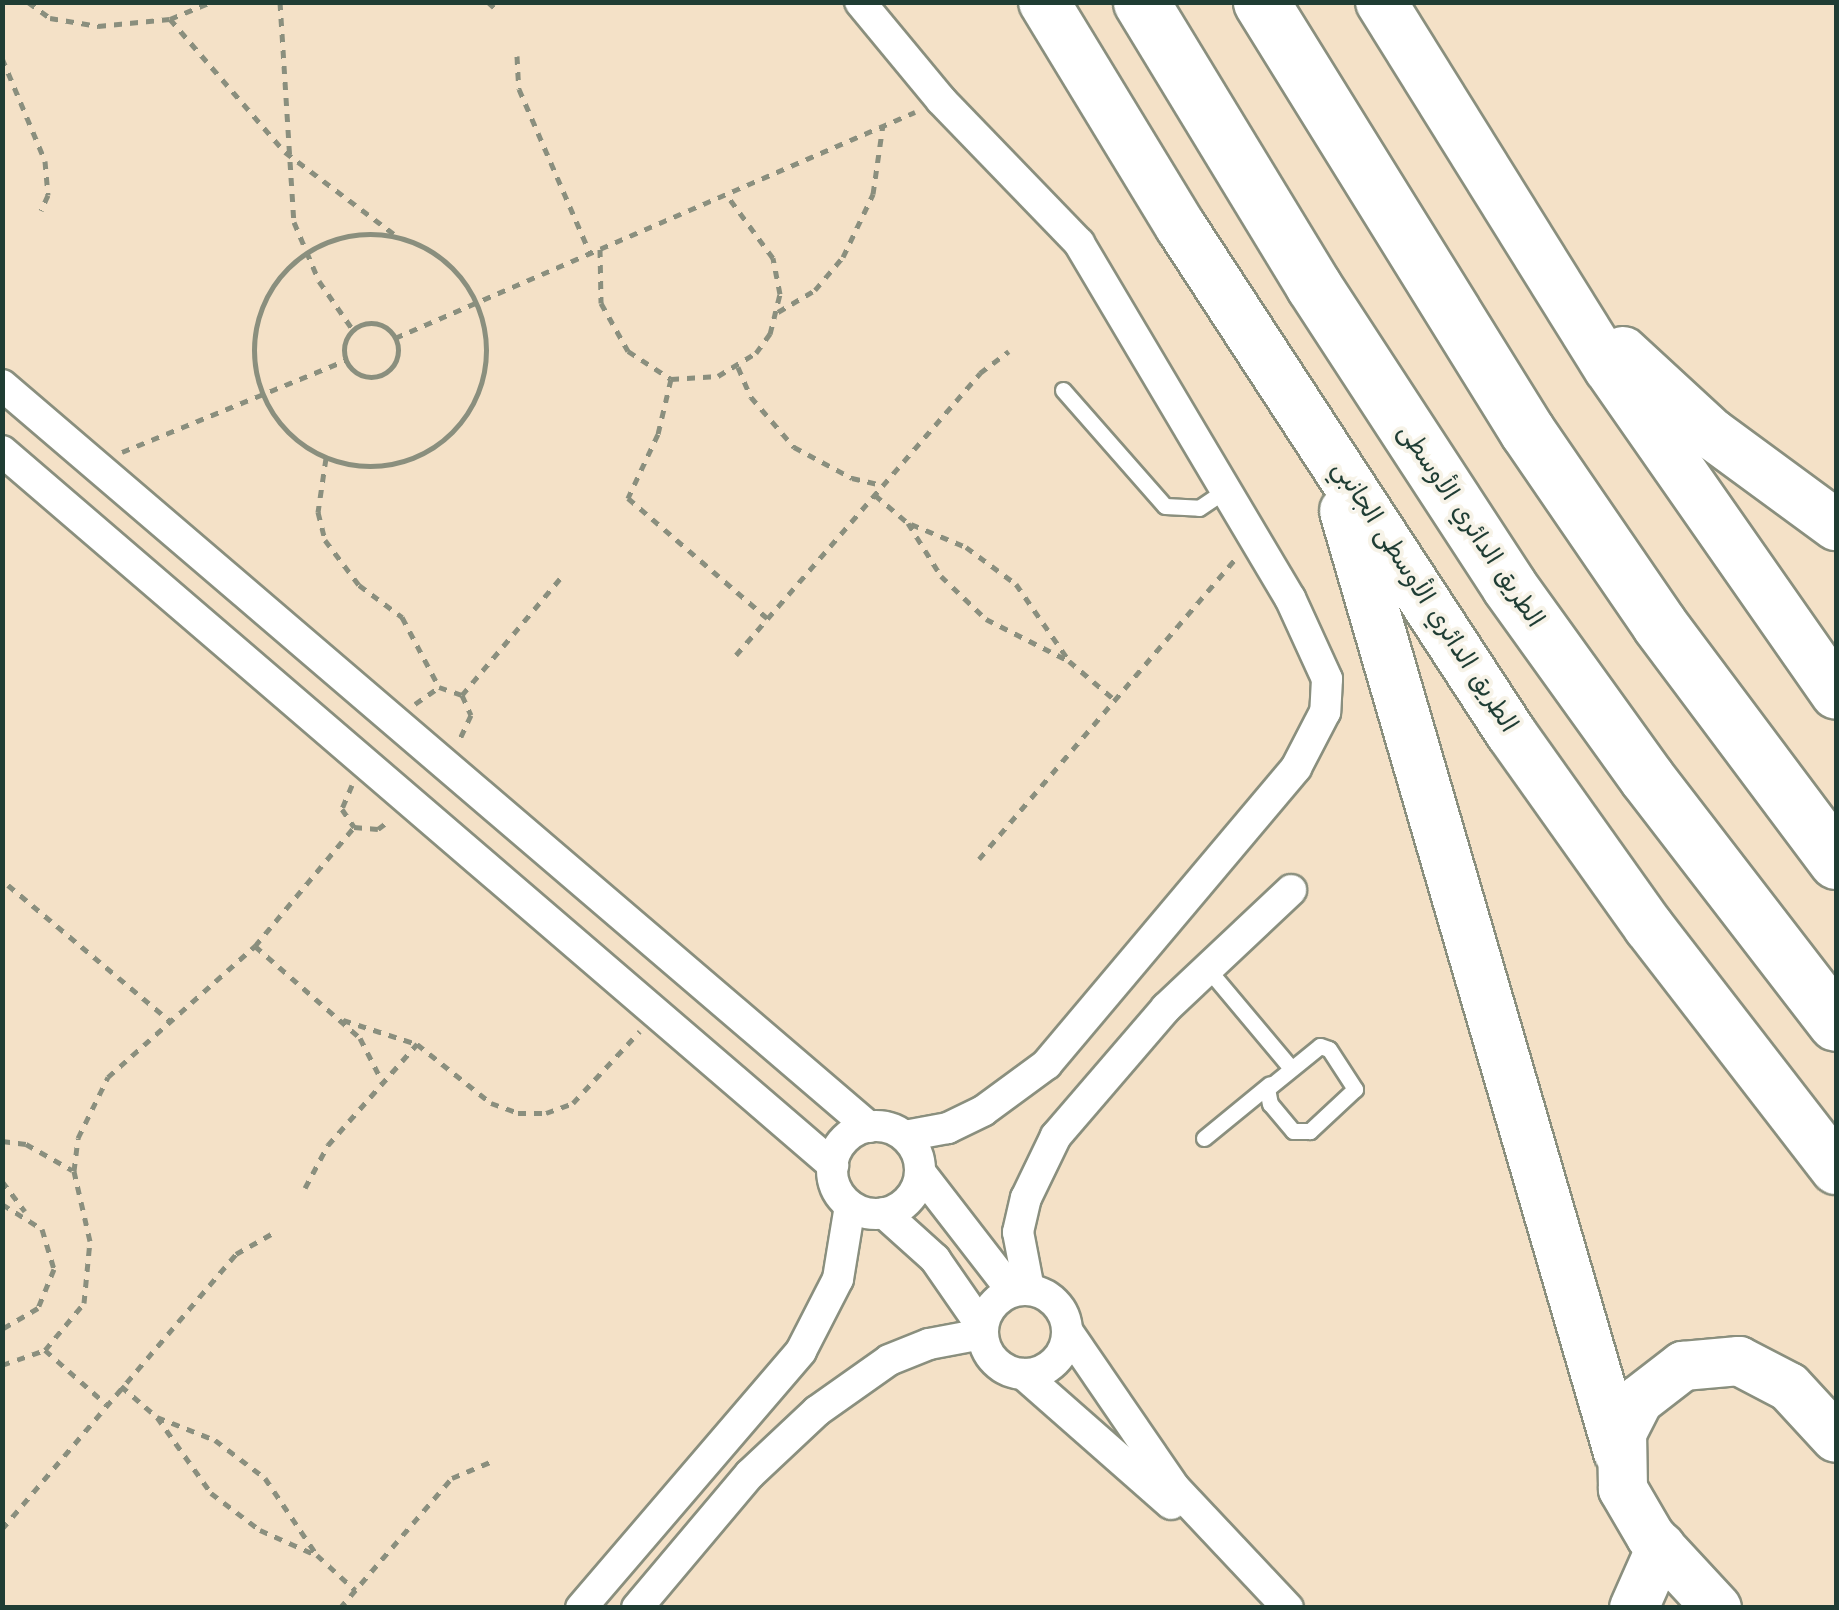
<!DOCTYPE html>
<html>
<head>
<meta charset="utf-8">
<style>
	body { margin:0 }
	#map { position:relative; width:1839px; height:1610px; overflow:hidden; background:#f4e1c7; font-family:Kalam,"Playpen Sans Arabic",sans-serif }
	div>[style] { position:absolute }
	.path>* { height:5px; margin-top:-2.5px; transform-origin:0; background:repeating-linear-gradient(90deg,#8a8f7e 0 8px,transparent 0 16px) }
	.path>.ring { margin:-2.5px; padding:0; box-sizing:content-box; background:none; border:5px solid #8a8f7e; border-radius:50% }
	.roads { filter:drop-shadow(2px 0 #8a8f7e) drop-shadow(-2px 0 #8a8f7e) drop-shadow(0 2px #8a8f7e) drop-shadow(0 -2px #8a8f7e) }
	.service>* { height:15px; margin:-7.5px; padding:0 7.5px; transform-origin:7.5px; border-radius:7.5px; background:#fff }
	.minor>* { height:30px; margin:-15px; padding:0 15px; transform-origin:15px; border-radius:15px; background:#fff }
	.minor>.ring { margin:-15px; padding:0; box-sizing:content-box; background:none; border:30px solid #fff; border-radius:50% }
	.primary>* { height:48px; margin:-24px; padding:0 24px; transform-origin:24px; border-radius:24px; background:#fff }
	.trunk>* { height:50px; margin:-25px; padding:0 25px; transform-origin:25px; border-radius:25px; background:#fff }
	.motorway>* { height:55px; margin:-27.5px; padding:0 27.5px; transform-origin:27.5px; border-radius:27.5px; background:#fff }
	span { translate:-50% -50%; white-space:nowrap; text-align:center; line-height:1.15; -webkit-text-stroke:8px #f7f3e8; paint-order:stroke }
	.street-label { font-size:25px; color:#1f3d34 }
	.frame { position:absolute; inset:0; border:5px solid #1f3d34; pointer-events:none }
</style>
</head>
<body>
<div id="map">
	<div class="path">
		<i style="left:28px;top:2px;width:27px;rotate:36deg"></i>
		<i style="left:50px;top:18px;width:49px;rotate:9.5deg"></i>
		<i style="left:98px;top:26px;width:72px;rotate:-5.6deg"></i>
		<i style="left:170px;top:19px;width:44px;rotate:-22.5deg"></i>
		<i style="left:280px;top:2px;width:220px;rotate:86.4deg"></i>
		<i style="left:294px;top:222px;width:64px;rotate:67deg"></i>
		<i style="left:319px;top:281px;width:60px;rotate:55.2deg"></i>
		<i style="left:488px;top:2px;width:12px;rotate:42deg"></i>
		<i style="left:170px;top:19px;width:176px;rotate:49.2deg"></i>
		<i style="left:285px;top:152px;width:136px;rotate:37deg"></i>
		<i style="left:517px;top:56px;width:33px;rotate:87deg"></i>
		<i style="left:519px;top:89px;width:179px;rotate:66.6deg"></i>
		<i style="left:2px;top:58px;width:112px;rotate:67.3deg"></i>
		<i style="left:45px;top:161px;width:34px;rotate:85deg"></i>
		<i style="left:48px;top:195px;width:17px;rotate:114deg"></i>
		<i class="ring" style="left:254px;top:234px;width:227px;height:227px"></i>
		<i style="left:600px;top:249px;width:54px;rotate:88.9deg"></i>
		<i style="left:601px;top:303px;width:55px;rotate:60.6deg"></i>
		<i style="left:628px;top:351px;width:51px;rotate:33.1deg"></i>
		<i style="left:671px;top:379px;width:47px;rotate:-3.7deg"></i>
		<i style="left:718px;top:376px;width:44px;rotate:-31.2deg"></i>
		<i style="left:756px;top:353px;width:24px;rotate:-54deg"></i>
		<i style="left:770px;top:334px;width:41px;rotate:-76deg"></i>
		<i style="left:780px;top:294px;width:37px;rotate:-101deg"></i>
		<i style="left:773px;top:258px;width:79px;rotate:-126.3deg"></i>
		<i style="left:778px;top:312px;width:43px;rotate:-30.7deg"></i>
		<i style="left:815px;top:290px;width:43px;rotate:-49.7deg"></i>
		<i style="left:843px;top:257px;width:70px;rotate:-64.5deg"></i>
		<i style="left:873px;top:194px;width:70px;rotate:-81.8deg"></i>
		<i class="ring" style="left:344px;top:323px;width:49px;height:49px"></i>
		<i style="left:395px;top:338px;width:567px;rotate:-23.49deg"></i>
		<i style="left:738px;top:367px;width:33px;rotate:67deg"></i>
		<i style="left:751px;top:397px;width:66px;rotate:49.3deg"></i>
		<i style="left:794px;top:447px;width:66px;rotate:28.1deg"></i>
		<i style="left:852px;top:478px;width:32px;rotate:13deg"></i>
		<i style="left:671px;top:379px;width:57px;rotate:103.3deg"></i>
		<i style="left:658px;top:434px;width:71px;rotate:115.1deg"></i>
		<i style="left:628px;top:498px;width:184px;rotate:40.8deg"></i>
		<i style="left:122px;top:452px;width:242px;rotate:-22.3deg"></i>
		<i style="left:326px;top:458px;width:55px;rotate:98.4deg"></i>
		<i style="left:318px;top:512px;width:29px;rotate:76deg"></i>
		<i style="left:325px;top:540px;width:56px;rotate:52.9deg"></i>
		<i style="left:359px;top:585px;width:54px;rotate:36.7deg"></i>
		<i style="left:402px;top:617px;width:79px;rotate:62.1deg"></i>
		<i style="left:875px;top:495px;width:43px;rotate:40.3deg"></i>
		<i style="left:908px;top:523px;width:62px;rotate:58.1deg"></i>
		<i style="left:941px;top:576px;width:62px;rotate:43.7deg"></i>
		<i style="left:986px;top:619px;width:93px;rotate:26.8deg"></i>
		<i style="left:1069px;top:661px;width:60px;rotate:40.3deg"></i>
		<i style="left:911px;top:524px;width:60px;rotate:22.7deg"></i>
		<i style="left:966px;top:547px;width:62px;rotate:36.5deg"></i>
		<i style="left:1016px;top:584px;width:91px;rotate:55.3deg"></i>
		<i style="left:736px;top:655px;width:373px;rotate:-49.1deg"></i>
		<i style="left:980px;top:373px;width:36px;rotate:-37deg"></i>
		<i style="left:462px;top:695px;width:158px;rotate:-49.9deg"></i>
		<i style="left:415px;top:704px;width:29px;rotate:-35deg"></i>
		<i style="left:439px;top:687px;width:24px;rotate:19deg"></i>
		<i style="left:462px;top:695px;width:22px;rotate:66deg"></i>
		<i style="left:471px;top:715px;width:31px;rotate:115deg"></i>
		<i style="left:352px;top:785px;width:26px;rotate:113deg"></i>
		<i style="left:342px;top:809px;width:22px;rotate:56deg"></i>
		<i style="left:354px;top:827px;width:24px;rotate:5deg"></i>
		<i style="left:378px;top:829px;width:15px;rotate:-37deg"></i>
		<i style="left:979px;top:859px;width:397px;rotate:-49.5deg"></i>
		<i style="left:8px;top:885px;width:213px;rotate:40deg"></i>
		<i style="left:255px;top:946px;width:140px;rotate:41.2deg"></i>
		<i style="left:360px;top:1038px;width:51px;rotate:62.9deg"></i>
		<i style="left:343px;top:1020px;width:78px;rotate:18deg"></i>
		<i style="left:417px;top:1044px;width:95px;rotate:38.6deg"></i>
		<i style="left:491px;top:1103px;width:29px;rotate:20deg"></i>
		<i style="left:518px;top:1113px;width:28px"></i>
		<i style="left:546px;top:1113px;width:29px;rotate:-20deg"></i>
		<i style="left:573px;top:1103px;width:98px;rotate:-47.1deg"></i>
		<i style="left:2px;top:1141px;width:24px;rotate:7deg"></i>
		<i style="left:26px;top:1144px;width:53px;rotate:29.5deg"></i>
		<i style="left:2px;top:1181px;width:38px;rotate:53deg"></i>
		<i style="left:305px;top:1188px;width:49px;rotate:-61.9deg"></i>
		<i style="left:328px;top:1145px;width:135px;rotate:-48.6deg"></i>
		<i style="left:2px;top:1204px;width:47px;rotate:32deg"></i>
		<i style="left:42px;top:1229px;width:42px;rotate:73.3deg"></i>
		<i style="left:54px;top:1269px;width:42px;rotate:112.3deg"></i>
		<i style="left:38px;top:1308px;width:42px;rotate:149.7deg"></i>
		<i style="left:45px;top:1350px;width:81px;rotate:41.5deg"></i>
		<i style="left:2px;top:1365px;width:46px;rotate:-19.2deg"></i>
		<i style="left:45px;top:1350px;width:61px;rotate:-50.3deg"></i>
		<i style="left:84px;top:1303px;width:62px;rotate:-84.5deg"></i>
		<i style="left:90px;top:1241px;width:72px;rotate:-102.9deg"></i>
		<i style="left:74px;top:1171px;width:33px;rotate:-83deg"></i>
		<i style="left:78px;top:1138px;width:68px;rotate:-63.8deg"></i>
		<i style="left:108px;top:1077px;width:197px;rotate:-41.7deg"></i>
		<i style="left:255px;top:946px;width:155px;rotate:-50.2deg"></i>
		<i style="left:121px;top:1386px;width:48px;rotate:40.7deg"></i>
		<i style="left:157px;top:1417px;width:93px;rotate:54.6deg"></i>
		<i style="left:211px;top:1493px;width:61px;rotate:37.1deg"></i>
		<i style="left:260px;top:1530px;width:59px;rotate:24deg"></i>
		<i style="left:157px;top:1417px;width:62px;rotate:21.6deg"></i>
		<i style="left:215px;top:1440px;width:63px;rotate:37.2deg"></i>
		<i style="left:265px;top:1478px;width:93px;rotate:56deg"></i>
		<i style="left:317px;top:1555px;width:52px;rotate:42.6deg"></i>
		<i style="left:2px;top:1529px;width:361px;rotate:-49.6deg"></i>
		<i style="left:236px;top:1254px;width:43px;rotate:-29.6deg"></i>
		<i style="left:340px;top:1608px;width:172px;rotate:-49.3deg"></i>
		<i style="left:452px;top:1478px;width:41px;rotate:-22.8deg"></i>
	</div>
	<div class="roads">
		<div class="service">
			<i style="left:1063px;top:390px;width:154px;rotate:48.7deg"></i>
			<i style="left:1165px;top:506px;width:34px;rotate:3deg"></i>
			<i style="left:1199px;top:508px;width:34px;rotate:-34deg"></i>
			<i style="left:1207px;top:968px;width:129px;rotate:50deg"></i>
			<i style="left:1320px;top:1046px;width:9px;rotate:18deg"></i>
			<i style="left:1329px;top:1049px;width:48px;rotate:57deg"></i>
			<i style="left:1355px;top:1089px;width:62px;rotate:137deg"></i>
			<i style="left:1310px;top:1131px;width:17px;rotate:180deg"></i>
			<i style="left:1293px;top:1131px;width:35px;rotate:-130deg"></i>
			<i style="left:1270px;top:1104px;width:15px;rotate:-101deg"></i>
			<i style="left:1267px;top:1089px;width:68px;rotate:-39.1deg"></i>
			<i style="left:1204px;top:1138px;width:85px;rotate:-39.3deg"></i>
		</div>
		<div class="minor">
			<i style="left:860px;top:2px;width:127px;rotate:50.4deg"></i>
			<i style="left:941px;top:100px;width:199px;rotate:46deg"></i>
			<i style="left:1079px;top:243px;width:413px;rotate:59.3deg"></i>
			<i style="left:1290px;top:598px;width:89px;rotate:65.4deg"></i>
			<i style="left:1327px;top:679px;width:33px;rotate:93deg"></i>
			<i style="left:1325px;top:712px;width:63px;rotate:117.4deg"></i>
			<i style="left:1296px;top:768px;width:387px;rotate:130.1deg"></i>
			<i style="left:1047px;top:1064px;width:79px;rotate:143.7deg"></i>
			<i style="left:983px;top:1111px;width:39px;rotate:154deg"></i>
			<i style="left:948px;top:1128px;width:44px;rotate:169.5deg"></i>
			<i style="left:2px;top:385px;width:1141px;rotate:40.56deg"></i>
			<i style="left:2px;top:451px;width:1096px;rotate:40.67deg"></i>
			<i class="ring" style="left:832px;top:1126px;width:58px;height:58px"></i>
			<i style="left:920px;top:1172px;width:150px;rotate:52.3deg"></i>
			<i style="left:884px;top:1213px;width:69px;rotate:42deg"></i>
			<i style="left:935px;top:1259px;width:83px;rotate:55.3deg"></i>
			<i style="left:1029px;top:1289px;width:58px;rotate:-100.9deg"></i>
			<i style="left:1018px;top:1232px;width:35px;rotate:-77deg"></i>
			<i style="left:1026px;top:1198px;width:69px;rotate:-64.2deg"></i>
			<i style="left:1056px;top:1136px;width:169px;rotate:-49.3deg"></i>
			<i style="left:1166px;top:1008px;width:172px;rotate:-43.3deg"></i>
			<i class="ring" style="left:983px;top:1290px;width:54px;height:54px"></i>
			<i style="left:1068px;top:1332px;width:188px;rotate:55.6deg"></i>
			<i style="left:1174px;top:1487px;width:166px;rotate:46.7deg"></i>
			<i style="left:1023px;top:1374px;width:197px;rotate:41.3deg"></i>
			<i style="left:581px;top:1608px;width:338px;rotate:-49.4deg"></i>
			<i style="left:801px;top:1351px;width:81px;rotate:-62.8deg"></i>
			<i style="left:838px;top:1279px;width:74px;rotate:-80.7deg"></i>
			<i style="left:637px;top:1608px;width:175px;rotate:-49.9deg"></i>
			<i style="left:750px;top:1474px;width:92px;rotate:-43.2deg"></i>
			<i style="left:817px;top:1411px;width:88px;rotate:-35.3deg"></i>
			<i style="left:889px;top:1360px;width:43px;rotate:-21.8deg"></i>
			<i style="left:929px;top:1344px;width:54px;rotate:-10.7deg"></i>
		</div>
		<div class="primary">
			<i style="left:1634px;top:1608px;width:67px;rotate:-66.1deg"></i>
			<i style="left:1717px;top:1608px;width:97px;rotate:-132.9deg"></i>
			<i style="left:1651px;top:1537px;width:56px;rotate:-120.3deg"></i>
			<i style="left:1623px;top:1489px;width:56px;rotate:-91deg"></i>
			<i style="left:1622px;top:1433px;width:37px;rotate:-63deg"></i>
			<i style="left:1639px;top:1400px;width:56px;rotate:-37.7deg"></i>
			<i style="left:1683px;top:1366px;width:56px;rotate:-5.1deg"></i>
			<i style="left:1739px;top:1361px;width:56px;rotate:27.5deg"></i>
			<i style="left:1789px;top:1387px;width:69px;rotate:47.3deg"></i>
		</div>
		<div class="trunk">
			<i style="left:1044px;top:2px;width:263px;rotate:58.7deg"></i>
			<i style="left:1181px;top:227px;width:604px;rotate:56.89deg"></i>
			<i style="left:1511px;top:733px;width:238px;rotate:54.6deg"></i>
			<i style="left:1649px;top:927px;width:306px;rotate:52.3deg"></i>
			<i style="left:1381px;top:2px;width:431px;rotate:58.1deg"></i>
			<i style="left:1609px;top:368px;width:397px;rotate:55.1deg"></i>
			<i style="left:1623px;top:352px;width:121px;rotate:42.7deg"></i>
			<i style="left:1712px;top:434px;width:154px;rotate:36.3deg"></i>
			<i style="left:1345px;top:511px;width:980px;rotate:73.77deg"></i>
		</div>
		<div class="motorway">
			<i style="left:1141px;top:2px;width:331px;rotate:58.7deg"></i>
			<i style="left:1313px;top:285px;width:359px;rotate:56.9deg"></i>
			<i style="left:1509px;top:586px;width:236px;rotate:54.3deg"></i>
			<i style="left:1647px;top:778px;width:309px;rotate:52.4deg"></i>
			<i style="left:1261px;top:2px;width:505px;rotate:58.2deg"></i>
			<i style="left:1527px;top:431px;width:234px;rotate:55.6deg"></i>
			<i style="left:1659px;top:624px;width:296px;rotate:53.2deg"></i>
		</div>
	</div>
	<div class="street-label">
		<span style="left:1470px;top:526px;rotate:56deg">الطريق الدائري الأوسطى</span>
		<span style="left:1424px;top:597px;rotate:57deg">الطريق الدائري الأوسطى الجانبي</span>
	</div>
	<div class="frame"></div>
</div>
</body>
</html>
